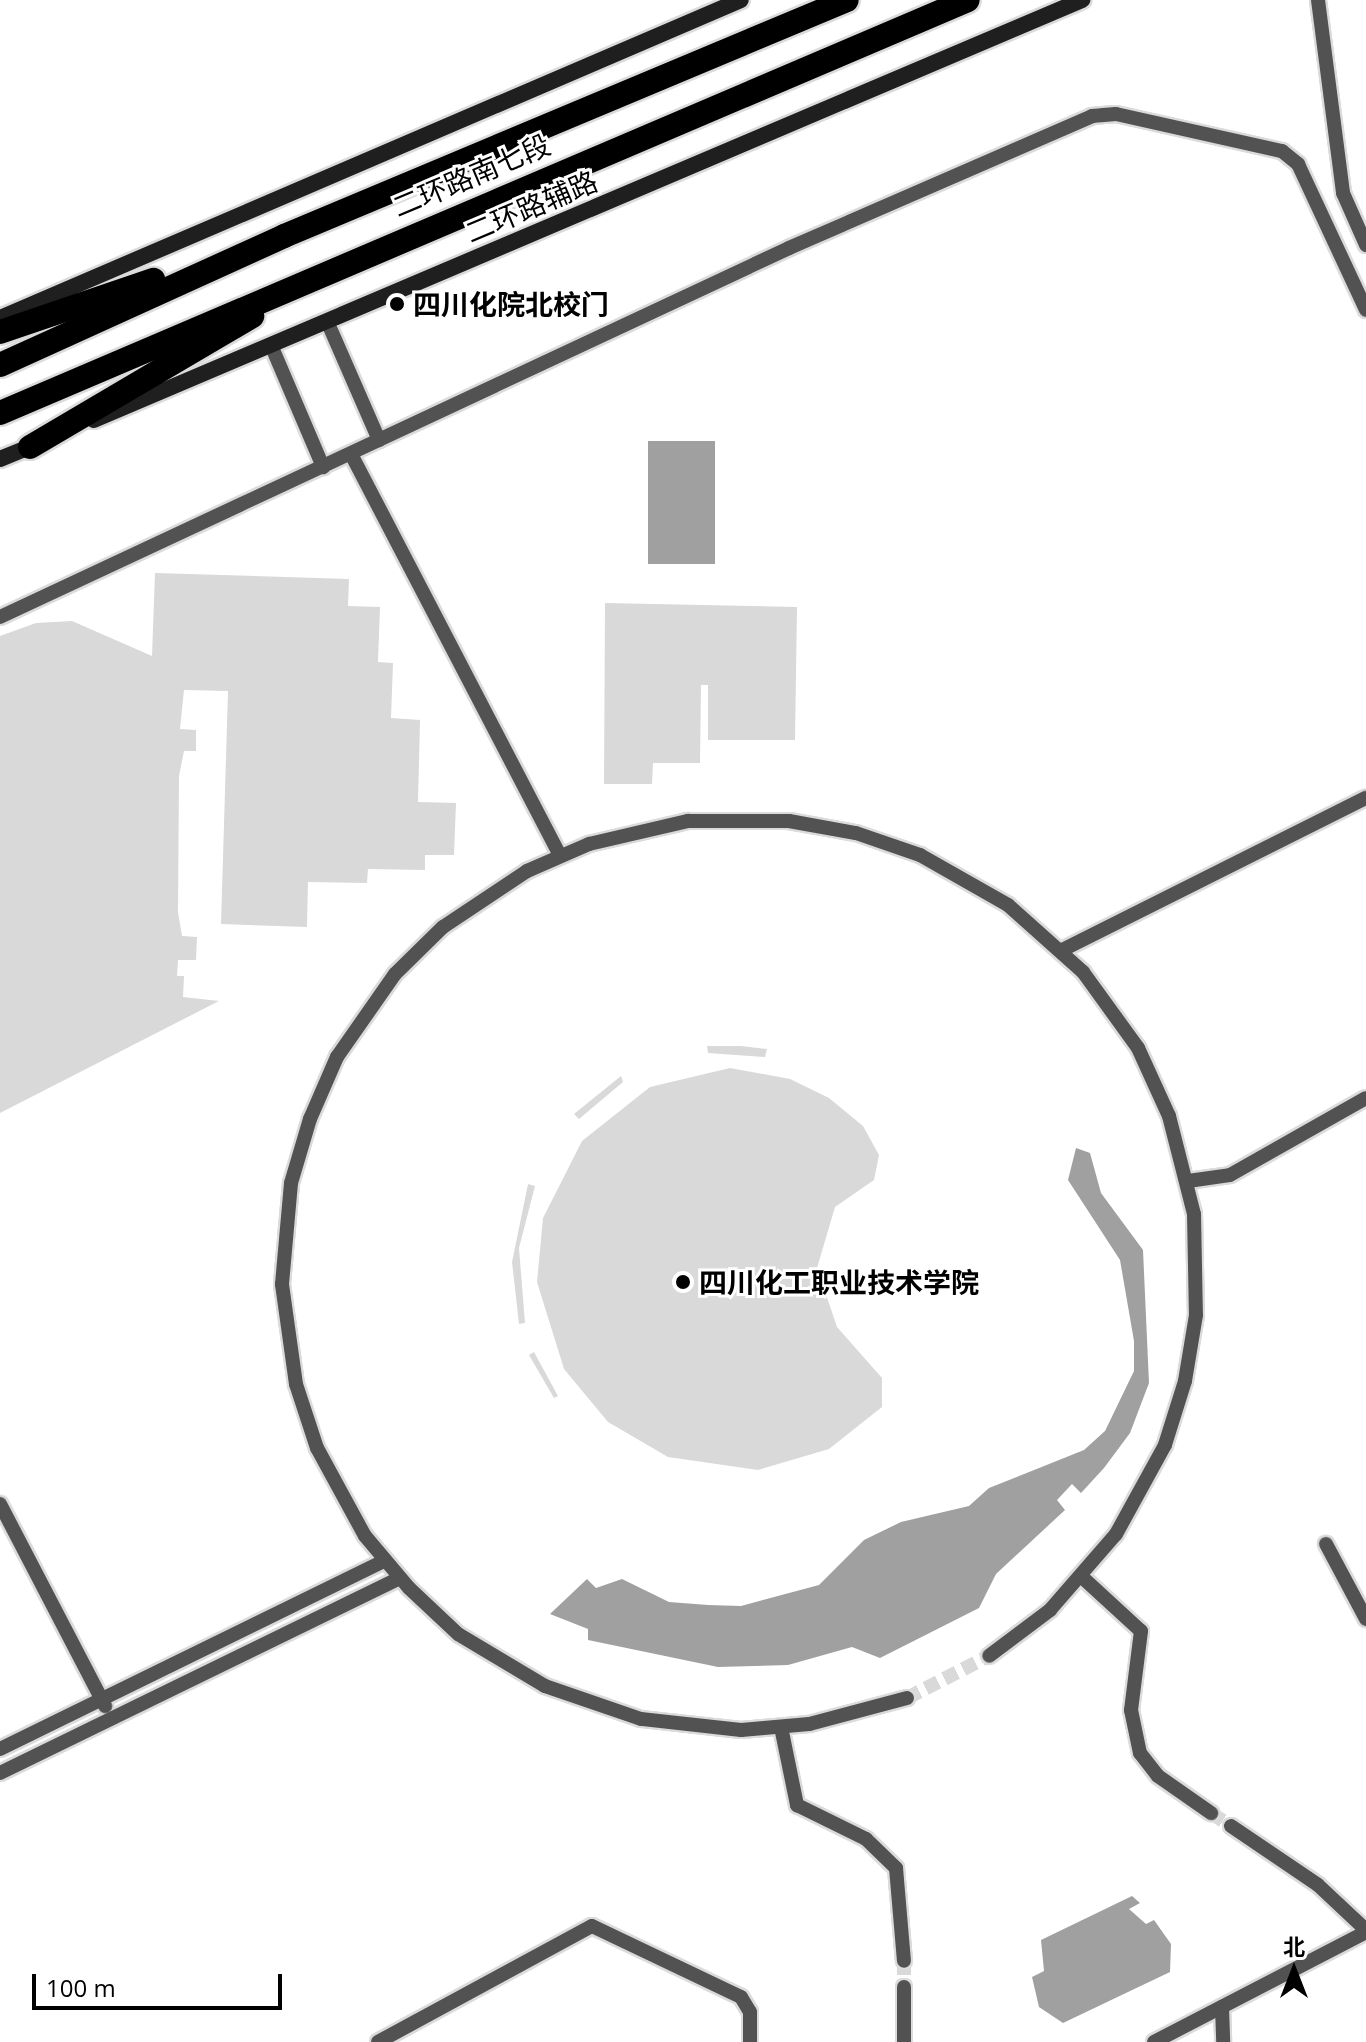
<!DOCTYPE html>
<html>
<head>
<meta charset="utf-8">
<style>
	body { margin:0 }
	#map { position:relative; width:1366px; height:2042px; overflow:hidden; background:#fff; font-family:"Open Sans","Noto Sans SC",sans-serif }
	div>[style] { position:absolute }
	.green>* { inset:0; background:#d9d9d9 }
	.water>* { inset:0; background:#a0a0a0; transform-origin:0 0 }
	.street-tunnel>* { height:14px; margin-top:-7px; transform-origin:0; background:repeating-linear-gradient(90deg,#d9d9d9 0 14px,transparent 0 21px) }
	.roads { filter:drop-shadow(2px 0 #dbdbdb) drop-shadow(-2px 0 #dbdbdb) drop-shadow(0 2px #dbdbdb) drop-shadow(0 -2px #dbdbdb) }
	.street>* { height:14px; margin:-7px; padding:0 7px; transform-origin:7px; border-radius:7px; background:#525252 }
	.secondary>* { height:16px; margin:-8px; padding:0 8px; transform-origin:8px; border-radius:8px; background:#1f1f1f }
	.highway>* { height:24px; margin:-12px; padding:0 12px; transform-origin:12px; border-radius:12px; background:#000 }
	.dots>* { width:22px; height:22px; translate:-50% -50%; box-sizing:border-box; border:4px solid #fff; border-radius:50% }
	span { translate:-50% -50%; white-space:nowrap; text-align:center; line-height:1.15; -webkit-text-stroke:6px #fff; paint-order:stroke }
	.street-label { font-size:28px; color:#000 }
	.poi-label { font-size:28px; color:#000; font-weight:700 }
	.left { translate:0 -50%; text-align:left }
	.north { position:absolute; left:1254px; top:1930px; width:80px; height:80px; -webkit-text-stroke:6px #fff; paint-order:stroke; rotate:0deg; font-size:22px; font-weight:700; line-height:32px; text-align:center; color:#000 }
	.north::after { content:''; display:block; margin:auto; width:28px; height:36px; background:#000; clip-path:polygon(50% 0,100% 100%,50% 72%,0 100%) }
	.scale { position:absolute; left:32px; top:1974px; width:250px; height:36px; box-sizing:border-box; border:4px solid #000; border-top:0; padding-left:10px; font-size:24px; line-height:28px; white-space:nowrap; color:#000; -webkit-text-stroke:6px #fff; paint-order:stroke }
</style>
</head>
<body>
<div id="map">
	<div class="green">
		<i style="clip-path:polygon(155px 573px,349px 579px,348px 606px,380px 607px,378px 662px,393px 663px,391px 718px,420px 720px,418px 802px,456px 803px,454px 855px,425px 855px,425px 870px,368px 869px,367px 883px,308px 882px,307px 927px,221px 924px,228px 691px,184px 690px,180px 729px,196px 730px,196px 751px,184px 751px,179px 776px,178px 912px,182px 936px,197px 937px,196px 960px,178px 960px,177px 976px,184px 976px,183px 997px,219px 1001px,0 1113px,0 636px,36px 623px,72px 621px,152px 656px)"></i>
		<i style="clip-path:polygon(605px 603px,797px 607px,795px 740px,708px 740px,708px 685px,701px 685px,700px 763px,653px 763px,652px 784px,604px 784px)"></i>
		<i style="clip-path:polygon(707px 1046px,741px 1046px,767px 1049px,765px 1057px,708px 1053px)"></i>
		<i style="clip-path:polygon(730px 1068px,790px 1079px,829px 1098px,863px 1126px,879px 1155px,874px 1180px,835px 1207px,817px 1268px,837px 1327px,882px 1378px,882px 1407px,829px 1449px,758px 1470px,668px 1457px,608px 1422px,564px 1369px,537px 1282px,543px 1218px,582px 1141px,650px 1087px)"></i>
		<i style="clip-path:polygon(621px 1076px,623px 1082px,579px 1119px,574px 1114px)"></i>
		<i style="clip-path:polygon(528px 1184px,535px 1186px,519px 1248px,525px 1323px,519px 1324px,512px 1262px)"></i>
		<i style="clip-path:polygon(534px 1352px,558px 1396px,554px 1398px,529px 1355px)"></i>
	</div>
	<div class="water">
		<i style="left:648px;top:441px;width:67px;height:123px"></i>
		<i style="clip-path:polygon(1076px 1148px,1090px 1153px,1101px 1193px,1143px 1250px,1149px 1383px,1130px 1433px,1104px 1468px,1081px 1493px,1072px 1484px,1057px 1500px,1065px 1510px,996px 1574px,979px 1608px,880px 1658px,852px 1647px,788px 1665px,718px 1667px,588px 1640px,588px 1629px,550px 1614px,587px 1579px,596px 1588px,622px 1579px,669px 1602px,708px 1605px,741px 1606px,819px 1585px,864px 1540px,901px 1522px,969px 1506px,989px 1488px,1084px 1450px,1105px 1431px,1134px 1371px,1134px 1341px,1120px 1260px,1068px 1180px)"></i>
		<i style="clip-path:polygon(1132px 1896px,1140px 1903px,1129px 1909px,1146px 1924px,1154px 1920px,1171px 1944px,1170px 1972px,1063px 2023px,1039px 2007px,1032px 1977px,1044px 1971px,1041px 1940px)"></i>
	</div>
	<div class="street-tunnel">
		<i style="left:907px;top:1698px;width:92px;rotate:-27.1deg"></i>
		<i style="left:1211px;top:1813px;width:24px;rotate:33deg"></i>
		<i style="left:904px;top:1961px;width:26px;rotate:90deg"></i>
	</div>
	<div class="roads">
		<div class="street">
			<i style="left:1318px;top:0;width:195px;rotate:82.6deg"></i>
			<i style="left:1343px;top:193px;width:57px;rotate:66.1deg"></i>
			<i style="left:327px;top:321px;width:130px;rotate:66.4deg"></i>
			<i style="left:271px;top:345px;width:133px;rotate:66.9deg"></i>
			<i style="left:351px;top:454px;width:452px;rotate:62.5deg"></i>
			<i style="left:0;top:617px;width:871px;rotate:-25.06deg"></i>
			<i style="left:789px;top:248px;width:331px;rotate:-23.5deg"></i>
			<i style="left:1092px;top:116px;width:24px;rotate:-5deg"></i>
			<i style="left:1116px;top:114px;width:170px;rotate:12.6deg"></i>
			<i style="left:1282px;top:151px;width:21px;rotate:39deg"></i>
			<i style="left:1298px;top:164px;width:161px;rotate:65deg"></i>
			<i style="left:1062px;top:950px;width:340px;rotate:-26.6deg"></i>
			<i style="left:1188px;top:1181px;width:42px;rotate:-8.1deg"></i>
			<i style="left:1230px;top:1175px;width:156px;rotate:-29.5deg"></i>
			<i style="left:0;top:1504px;width:228px;rotate:62.5deg"></i>
			<i style="left:1326px;top:1544px;width:85px;rotate:61.9deg"></i>
			<i style="left:1082px;top:1577px;width:80px;rotate:42.5deg"></i>
			<i style="left:1141px;top:1631px;width:80px;rotate:97.2deg"></i>
			<i style="left:1131px;top:1710px;width:44px;rotate:78.2deg"></i>
			<i style="left:1140px;top:1753px;width:29px;rotate:52deg"></i>
			<i style="left:1158px;top:1776px;width:65px;rotate:34.9deg"></i>
			<i style="left:907px;top:1698px;width:101px;rotate:165.1deg"></i>
			<i style="left:809px;top:1724px;width:68px;rotate:175deg"></i>
			<i style="left:741px;top:1730px;width:101px;rotate:-173.7deg"></i>
			<i style="left:641px;top:1719px;width:102px;rotate:-161deg"></i>
			<i style="left:545px;top:1686px;width:101px;rotate:-149.1deg"></i>
			<i style="left:458px;top:1634px;width:67px;rotate:-136.8deg"></i>
			<i style="left:409px;top:1588px;width:68px;rotate:-130.2deg"></i>
			<i style="left:365px;top:1536px;width:100px;rotate:-118.6deg"></i>
			<i style="left:317px;top:1448px;width:67px;rotate:-108.2deg"></i>
			<i style="left:296px;top:1384px;width:101px;rotate:-98deg"></i>
			<i style="left:282px;top:1284px;width:101px;rotate:-84.9deg"></i>
			<i style="left:291px;top:1183px;width:67px;rotate:-73.5deg"></i>
			<i style="left:310px;top:1119px;width:68px;rotate:-66.5deg"></i>
			<i style="left:337px;top:1057px;width:101px;rotate:-55.1deg"></i>
			<i style="left:395px;top:974px;width:67px;rotate:-44.4deg"></i>
			<i style="left:443px;top:927px;width:101px;rotate:-33.7deg"></i>
			<i style="left:527px;top:871px;width:68px;rotate:-23.5deg"></i>
			<i style="left:589px;top:844px;width:102px;rotate:-13.1deg"></i>
			<i style="left:688px;top:821px;width:101px"></i>
			<i style="left:789px;top:821px;width:68px;rotate:10.2deg"></i>
			<i style="left:856px;top:833px;width:68px;rotate:19deg"></i>
			<i style="left:920px;top:855px;width:101px;rotate:29.6deg"></i>
			<i style="left:1008px;top:905px;width:101px;rotate:41.8deg"></i>
			<i style="left:1083px;top:972px;width:94px;rotate:54.1deg"></i>
			<i style="left:1138px;top:1048px;width:75px;rotate:65.5deg"></i>
			<i style="left:1169px;top:1116px;width:101px;rotate:75.7deg"></i>
			<i style="left:1194px;top:1214px;width:101px;rotate:88.9deg"></i>
			<i style="left:1196px;top:1315px;width:67px;rotate:99.5deg"></i>
			<i style="left:1185px;top:1381px;width:67px;rotate:107.4deg"></i>
			<i style="left:1165px;top:1445px;width:102px;rotate:118.8deg"></i>
			<i style="left:1116px;top:1534px;width:101px;rotate:131deg"></i>
			<i style="left:1050px;top:1610px;width:76px;rotate:143deg"></i>
			<i style="left:781px;top:1727px;width:80px;rotate:78.4deg"></i>
			<i style="left:797px;top:1805px;width:77px;rotate:26.2deg"></i>
			<i style="left:866px;top:1839px;width:42px;rotate:44deg"></i>
			<i style="left:896px;top:1868px;width:93px;rotate:85.1deg"></i>
			<i style="left:0;top:1749px;width:428px;rotate:-26.1deg"></i>
			<i style="left:0;top:1773px;width:444px;rotate:-26deg"></i>
			<i style="left:1231px;top:1826px;width:105px;rotate:34.1deg"></i>
			<i style="left:1318px;top:1885px;width:66px;rotate:43.2deg"></i>
			<i style="left:1222px;top:2007px;width:35px;rotate:88deg"></i>
			<i style="left:378px;top:2042px;width:243px;rotate:-28.5deg"></i>
			<i style="left:592px;top:1926px;width:165px;rotate:25.5deg"></i>
			<i style="left:741px;top:1997px;width:17px;rotate:59deg"></i>
			<i style="left:750px;top:2012px;width:30px;rotate:90deg"></i>
			<i style="left:904px;top:2042px;width:55px;rotate:-90deg"></i>
			<i style="left:1154px;top:2042px;width:239px;rotate:-27.4deg"></i>
		</div>
		<div class="secondary">
			<i style="left:0;top:318px;width:806px;rotate:-23.23deg"></i>
			<i style="left:94px;top:420px;width:1074px;rotate:-23.03deg"></i>
			<i style="left:0;top:459px;width:42px;rotate:-22.3deg"></i>
		</div>
		<div class="highway">
			<i style="left:0;top:332px;width:162px;rotate:-18.8deg"></i>
			<i style="left:0;top:365px;width:312px;rotate:-24.4deg"></i>
			<i style="left:284px;top:236px;width:610px;rotate:-22.74deg"></i>
			<i style="left:0;top:413px;width:1052px;rotate:-23.11deg"></i>
			<i style="left:30px;top:447px;width:258px;rotate:-30.5deg"></i>
		</div>
	</div>
	<div class="dots">
		<i style="left:397px;top:304px;background:#000"></i>
		<i style="left:683px;top:1282px;background:#000"></i>
	</div>
	<div class="street-label">
		<span style="left:471px;top:175px;rotate:-23deg">二环路南七段</span>
		<span style="left:531px;top:206px;rotate:-23deg">二环路辅路</span>
	</div>
	<div class="poi-label">
		<span class="left" style="left:413px;top:304px">四川化院北校门</span>
		<span class="left" style="left:699px;top:1282px">四川化工职业技术学院</span>
	</div>
	<div class="north">北</div>
	<div class="scale">100 m</div>
</div>
</body>
</html>
